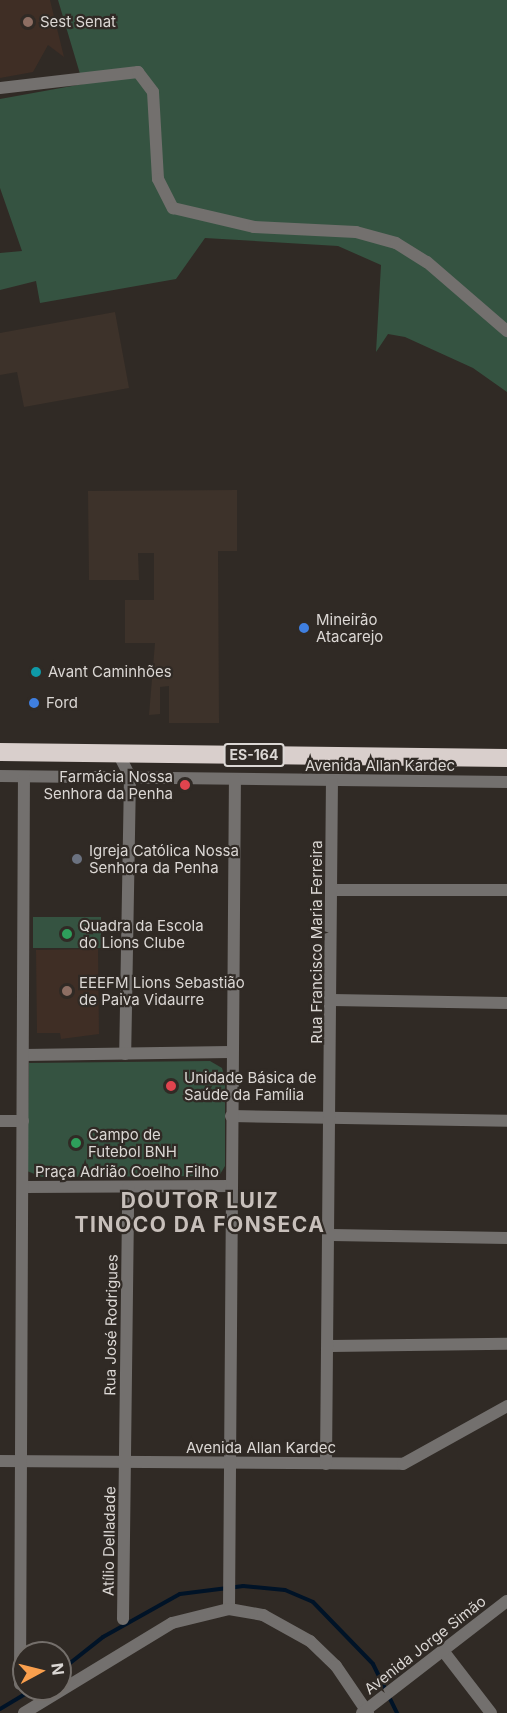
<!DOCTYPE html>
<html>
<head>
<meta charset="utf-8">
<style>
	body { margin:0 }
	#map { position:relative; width:507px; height:1713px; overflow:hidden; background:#302a25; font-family:Inter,sans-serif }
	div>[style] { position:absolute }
	.built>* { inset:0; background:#3d322a }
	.education>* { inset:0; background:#3f2e25 }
	.green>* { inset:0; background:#355341; transform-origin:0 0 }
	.stream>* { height:4px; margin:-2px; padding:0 2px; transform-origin:2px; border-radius:2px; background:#001327 }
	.street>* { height:12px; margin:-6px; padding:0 6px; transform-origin:6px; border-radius:6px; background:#73706e }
	.highway>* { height:18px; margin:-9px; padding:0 9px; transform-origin:9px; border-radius:9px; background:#d9cfcc }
	.dots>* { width:16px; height:16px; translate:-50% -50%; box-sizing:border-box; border:3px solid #302a25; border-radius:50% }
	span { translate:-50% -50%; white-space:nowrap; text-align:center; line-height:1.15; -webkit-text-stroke:4.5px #302a25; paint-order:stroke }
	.shield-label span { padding:2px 4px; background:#302a25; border:2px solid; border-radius:4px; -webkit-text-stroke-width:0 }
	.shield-label { font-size:14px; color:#dbd7d4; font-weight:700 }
	.poi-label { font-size:15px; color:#dbd7d4 }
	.left { translate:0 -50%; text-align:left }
	.right { translate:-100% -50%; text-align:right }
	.street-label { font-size:15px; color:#dbd7d4 }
	.district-label { font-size:21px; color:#c8c0bb; font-weight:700; letter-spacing:1.5px }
	.north { position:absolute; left:12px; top:1641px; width:60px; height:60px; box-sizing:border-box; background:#302a25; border:2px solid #746f6b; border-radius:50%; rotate:83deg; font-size:16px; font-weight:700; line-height:24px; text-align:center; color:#dbd7d4 }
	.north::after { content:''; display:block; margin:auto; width:21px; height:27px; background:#f99f4d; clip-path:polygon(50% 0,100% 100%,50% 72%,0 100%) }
</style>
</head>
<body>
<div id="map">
	<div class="built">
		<i style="clip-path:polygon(115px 312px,129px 388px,24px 407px,17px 372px,0 375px,0 333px)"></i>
		<i style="clip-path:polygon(237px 490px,237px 551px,218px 551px,219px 723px,169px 723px,169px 686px,160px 687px,160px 714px,149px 715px,155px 643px,125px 643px,125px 600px,154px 600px,154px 553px,138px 553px,139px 580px,89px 580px,88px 491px)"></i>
	</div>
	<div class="education">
		<i style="clip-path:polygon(0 0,50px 0,64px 57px,48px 45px,33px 72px,0 78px)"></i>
		<i style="clip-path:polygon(98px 949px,99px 1034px,61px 1039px,60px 1033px,37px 1033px,36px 950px)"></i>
	</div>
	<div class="green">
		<i style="clip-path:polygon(58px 0,507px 0,507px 392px,473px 368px,405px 337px,388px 334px,376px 352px,381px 265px,338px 246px,205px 238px,176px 279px,40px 303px,36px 281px,0 290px,0 253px,22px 251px,0 188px,0 99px,83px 84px)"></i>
		<i style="left:101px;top:917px;width:31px;height:68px;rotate:90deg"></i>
		<i style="clip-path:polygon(210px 1061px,222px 1068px,225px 1079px,225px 1166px,219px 1176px,42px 1177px,27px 1171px,29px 1063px)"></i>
	</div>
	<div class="stream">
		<i style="left:60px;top:1671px;width:55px;rotate:-38.3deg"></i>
		<i style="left:103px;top:1637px;width:88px;rotate:-29.2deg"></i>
		<i style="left:180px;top:1594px;width:64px;rotate:-7.2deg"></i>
		<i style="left:243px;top:1586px;width:42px;rotate:5.4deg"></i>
		<i style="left:285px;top:1590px;width:30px;rotate:23deg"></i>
		<i style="left:313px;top:1602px;width:86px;rotate:45.9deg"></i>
		<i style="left:373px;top:1664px;width:55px;rotate:63.9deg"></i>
		<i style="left:0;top:1709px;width:39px;rotate:-31deg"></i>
	</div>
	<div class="street">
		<i style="left:0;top:88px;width:139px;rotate:-6.6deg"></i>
		<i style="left:138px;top:72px;width:25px;rotate:53deg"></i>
		<i style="left:153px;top:92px;width:87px;rotate:86.7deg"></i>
		<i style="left:158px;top:179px;width:33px;rotate:63deg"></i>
		<i style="left:173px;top:208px;width:83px;rotate:13.2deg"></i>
		<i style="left:254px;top:227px;width:102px;rotate:2.8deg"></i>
		<i style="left:356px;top:232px;width:41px;rotate:15.4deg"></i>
		<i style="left:396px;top:243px;width:36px;rotate:32deg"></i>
		<i style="left:427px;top:262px;width:106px;rotate:40.8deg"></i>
		<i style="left:118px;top:753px;width:27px;rotate:63deg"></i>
		<i style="left:130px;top:777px;width:277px;rotate:91deg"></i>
		<i style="left:0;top:776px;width:507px;rotate:0.68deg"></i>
		<i style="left:332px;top:890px;width:175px"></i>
		<i style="left:332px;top:1000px;width:175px;rotate:1deg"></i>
		<i style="left:24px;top:1055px;width:206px;rotate:-0.8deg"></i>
		<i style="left:231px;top:1116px;width:276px;rotate:1deg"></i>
		<i style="left:0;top:1121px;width:23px"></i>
		<i style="left:24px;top:1187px;width:207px;rotate:-0.3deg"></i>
		<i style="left:332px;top:1235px;width:175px;rotate:1deg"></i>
		<i style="left:331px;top:1346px;width:176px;rotate:-0.7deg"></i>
		<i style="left:0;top:1461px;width:403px;rotate:0.4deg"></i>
		<i style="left:403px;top:1464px;width:119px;rotate:-29.1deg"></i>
		<i style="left:326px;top:1464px;width:683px;rotate:-89.5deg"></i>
		<i style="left:229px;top:1609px;width:829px;rotate:-89.59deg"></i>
		<i style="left:123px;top:1619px;width:432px;rotate:-89.3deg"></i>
		<i style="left:444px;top:1652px;width:77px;rotate:52.4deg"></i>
		<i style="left:20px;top:1684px;width:907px;rotate:-89.75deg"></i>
		<i style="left:24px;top:1713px;width:173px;rotate:-31.3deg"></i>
		<i style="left:172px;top:1623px;width:59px;rotate:-13.8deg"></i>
		<i style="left:229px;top:1609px;width:35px;rotate:10deg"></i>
		<i style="left:263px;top:1615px;width:54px;rotate:29deg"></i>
		<i style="left:310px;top:1641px;width:36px;rotate:44deg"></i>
		<i style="left:336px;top:1666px;width:57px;rotate:55.8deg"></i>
		<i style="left:362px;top:1713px;width:183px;rotate:-37.7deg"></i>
	</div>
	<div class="highway">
		<i style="left:0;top:752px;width:507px;rotate:0.68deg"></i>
	</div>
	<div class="dots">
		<i style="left:28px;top:22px;background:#8d6e63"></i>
		<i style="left:304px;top:628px;background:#3f7fe0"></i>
		<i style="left:36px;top:672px;background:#0f9aa8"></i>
		<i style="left:34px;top:703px;background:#3f7fe0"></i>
		<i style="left:185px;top:785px;background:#e0444e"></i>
		<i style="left:77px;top:859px;background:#6b7280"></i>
		<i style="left:67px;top:934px;background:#2e9e5b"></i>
		<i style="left:67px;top:991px;background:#8d6e63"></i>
		<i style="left:171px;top:1086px;background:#e0444e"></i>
		<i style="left:76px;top:1143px;background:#2e9e5b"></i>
	</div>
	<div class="shield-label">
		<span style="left:254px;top:755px">ES-164</span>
	</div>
	<div class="poi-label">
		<span class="left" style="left:40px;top:22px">Sest Senat</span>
		<span class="left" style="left:316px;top:628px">Mineirão<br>Atacarejo</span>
		<span class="left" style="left:48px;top:672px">Avant Caminhões</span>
		<span class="left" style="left:46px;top:703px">Ford</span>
		<span class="right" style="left:173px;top:785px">Farmácia Nossa<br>Senhora da Penha</span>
		<span class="left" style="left:89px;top:859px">Igreja Católica Nossa<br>Senhora da Penha</span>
		<span class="left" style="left:79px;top:934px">Quadra da Escola<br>do Lions Clube</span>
		<span class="left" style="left:79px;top:991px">EEEFM Lions Sebastião<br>de Paiva Vidaurre</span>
		<span class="left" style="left:184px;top:1086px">Unidade Básica de<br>Saúde da Família</span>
		<span class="left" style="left:88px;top:1143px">Campo de<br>Futebol BNH</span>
	</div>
	<div class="street-label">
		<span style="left:380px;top:766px">Avenida Allan Kardec</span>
		<span style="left:317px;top:942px;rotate:-90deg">Rua Francisco Maria Ferreira</span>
		<span style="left:127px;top:1172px">Praça Adrião Coelho Filho</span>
		<span style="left:111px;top:1325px;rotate:-89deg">Rua José Rodrigues</span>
		<span style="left:261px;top:1448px">Avenida Allan Kardec</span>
		<span style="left:109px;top:1541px;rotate:-89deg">Atílio Delladade</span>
		<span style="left:425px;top:1645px;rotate:-38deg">Avenida Jorge Simão</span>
	</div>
	<div class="district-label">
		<span style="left:200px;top:1213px">DOUTOR LUIZ<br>TINOCO DA FONSECA</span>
	</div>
	<div class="north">N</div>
</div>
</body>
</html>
